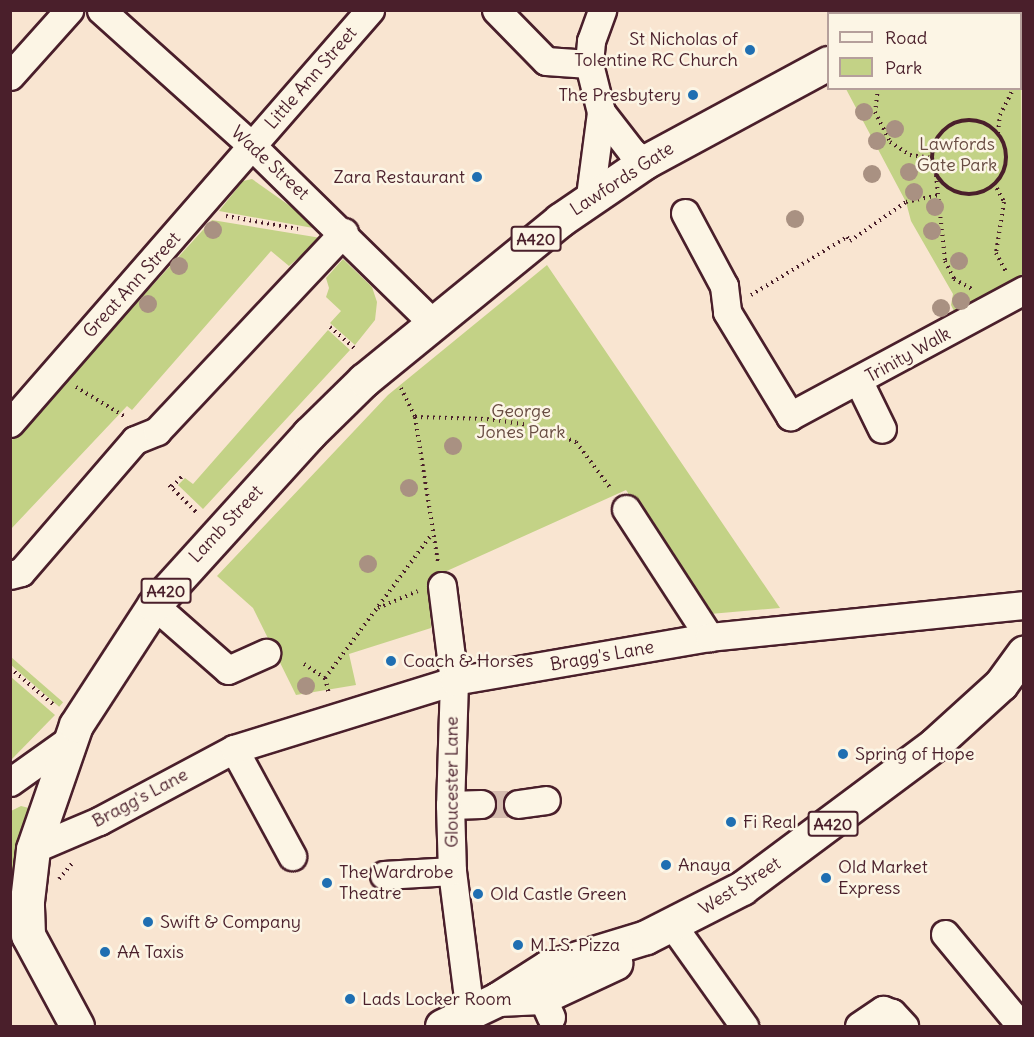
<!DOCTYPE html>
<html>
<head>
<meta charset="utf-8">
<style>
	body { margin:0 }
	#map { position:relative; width:1034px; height:1037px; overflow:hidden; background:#f9e5d1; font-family:Delius,sans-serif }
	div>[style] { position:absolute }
	.green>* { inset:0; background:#c3d286; transform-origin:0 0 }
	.minor-tunnel>* { height:27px; margin-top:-13.5px; transform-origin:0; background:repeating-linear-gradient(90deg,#d6bdb0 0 27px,transparent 0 41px) }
	.path>* { height:4px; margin-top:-2px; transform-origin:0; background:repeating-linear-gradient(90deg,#4a1f2b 0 1.5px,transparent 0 6px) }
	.path>.ring { margin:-2px; padding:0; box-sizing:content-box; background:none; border:4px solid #4a1f2b; border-radius:50% }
	.roads { filter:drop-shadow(2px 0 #4a1f2b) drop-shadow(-2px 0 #4a1f2b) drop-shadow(0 2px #4a1f2b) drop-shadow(0 -2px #4a1f2b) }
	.minor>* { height:27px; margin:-13.5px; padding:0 13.5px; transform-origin:13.5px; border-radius:13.5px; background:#fcf5e5 }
	.major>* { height:33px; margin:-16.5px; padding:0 16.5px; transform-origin:16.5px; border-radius:16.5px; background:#fcf5e5 }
	.trees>* { width:18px; height:18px; margin:-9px; border-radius:50%; background:#a99182 }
	.dots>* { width:16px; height:16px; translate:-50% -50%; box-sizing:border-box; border:3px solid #fcf5e5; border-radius:50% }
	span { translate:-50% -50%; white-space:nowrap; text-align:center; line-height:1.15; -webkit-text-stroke:5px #fcf5e5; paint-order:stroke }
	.shield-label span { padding:2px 4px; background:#fcf5e5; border:2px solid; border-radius:4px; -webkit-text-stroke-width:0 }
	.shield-label { font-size:16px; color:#4a1f2b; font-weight:700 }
	.poi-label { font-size:18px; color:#4a1f2b }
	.right { translate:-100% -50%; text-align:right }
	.left { translate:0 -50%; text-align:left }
	.street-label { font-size:18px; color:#4a1f2b }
	.park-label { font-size:18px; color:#684c42 }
	.frame { position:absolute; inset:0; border:12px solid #4a1f2b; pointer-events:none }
	.legend { position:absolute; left:827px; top:12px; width:195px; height:78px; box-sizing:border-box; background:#fcf5e5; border:2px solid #b59f9b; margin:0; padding:8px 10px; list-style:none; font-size:18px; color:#4a1f2b }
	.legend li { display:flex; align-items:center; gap:12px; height:30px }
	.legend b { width:30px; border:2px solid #b59f9b }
</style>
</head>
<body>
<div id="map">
	<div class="green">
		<i style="clip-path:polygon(1021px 68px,1023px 274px,955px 313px,951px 305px,953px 294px,911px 221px,906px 202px,846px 89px,1020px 88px)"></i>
		<i style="clip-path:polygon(252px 179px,310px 220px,313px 228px,219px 211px,243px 181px)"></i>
		<i style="clip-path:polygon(212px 220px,321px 238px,289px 266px,271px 251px,132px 410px,127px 406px,11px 529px,10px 442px)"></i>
		<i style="clip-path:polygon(343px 259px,372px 287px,377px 302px,375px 320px,355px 345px,330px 323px,341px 311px,326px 297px,329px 288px,326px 278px)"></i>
		<i style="clip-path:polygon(547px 265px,780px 608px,710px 614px,626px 490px,429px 579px,431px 628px,349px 654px,356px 685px,296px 695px,253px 608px,217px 576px,388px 395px)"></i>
		<i style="clip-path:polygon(328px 330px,350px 350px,203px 509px,178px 485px,185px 478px,193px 484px)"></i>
		<i style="left:11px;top:657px;width:69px;height:6px;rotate:41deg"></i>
		<i style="clip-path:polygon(11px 677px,55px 715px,11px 760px)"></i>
		<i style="clip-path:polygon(21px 806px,29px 808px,11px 886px,11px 811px)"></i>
	</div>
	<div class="minor-tunnel">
		<i style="left:481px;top:804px;width:37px"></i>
	</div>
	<div class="path">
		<i style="left:878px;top:88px;width:24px;rotate:97deg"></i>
		<i style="left:875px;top:112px;width:34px;rotate:63deg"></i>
		<i style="left:890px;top:142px;width:24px;rotate:33deg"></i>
		<i style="left:910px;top:155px;width:22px;rotate:8deg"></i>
		<i class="ring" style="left:932px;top:120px;width:70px;height:70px"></i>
		<i style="left:998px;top:133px;width:18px;rotate:-84deg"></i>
		<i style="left:1000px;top:115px;width:30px;rotate:-63deg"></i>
		<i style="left:936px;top:175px;width:86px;rotate:84deg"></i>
		<i style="left:945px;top:261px;width:20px;rotate:63deg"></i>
		<i style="left:954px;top:279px;width:21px;rotate:29deg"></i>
		<i style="left:994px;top:183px;width:21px;rotate:62deg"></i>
		<i style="left:1004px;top:202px;width:52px;rotate:98.9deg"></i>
		<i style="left:996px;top:253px;width:21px;rotate:62deg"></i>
		<i style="left:226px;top:216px;width:73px;rotate:10.2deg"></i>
		<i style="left:751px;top:295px;width:112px;rotate:-31.1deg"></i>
		<i style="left:847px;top:237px;width:5px;rotate:53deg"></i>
		<i style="left:850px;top:241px;width:68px;rotate:-34.9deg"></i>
		<i style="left:906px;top:202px;width:33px;rotate:-12deg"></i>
		<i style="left:330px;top:327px;width:35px;rotate:41deg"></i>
		<i style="left:76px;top:387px;width:56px;rotate:31.1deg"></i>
		<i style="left:401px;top:388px;width:32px;rotate:64deg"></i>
		<i style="left:415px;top:417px;width:147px;rotate:81deg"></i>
		<i style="left:415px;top:417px;width:72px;rotate:1.6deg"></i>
		<i style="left:487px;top:419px;width:43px;rotate:7.9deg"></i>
		<i style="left:530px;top:425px;width:49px;rotate:20.3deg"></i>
		<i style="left:576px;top:442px;width:59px;rotate:53.3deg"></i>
		<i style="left:169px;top:485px;width:40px;rotate:45deg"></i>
		<i style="left:172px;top:487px;width:16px;rotate:-47deg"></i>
		<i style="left:378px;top:608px;width:43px;rotate:-23deg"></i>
		<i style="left:304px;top:664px;width:25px;rotate:34deg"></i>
		<i style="left:325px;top:678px;width:16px;rotate:76deg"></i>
		<i style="left:10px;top:668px;width:59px;rotate:40.2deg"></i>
		<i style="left:325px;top:678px;width:179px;rotate:-53.4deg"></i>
		<i style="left:59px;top:879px;width:23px;rotate:-50deg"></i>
	</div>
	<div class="roads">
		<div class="minor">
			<i style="left:101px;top:10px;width:203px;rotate:42deg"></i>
			<i style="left:252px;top:146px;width:253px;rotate:44.4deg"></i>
			<i style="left:496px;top:10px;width:71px;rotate:45.6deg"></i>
			<i style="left:546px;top:61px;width:43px;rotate:4deg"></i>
			<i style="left:898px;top:10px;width:4px;rotate:76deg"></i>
			<i style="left:10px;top:76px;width:89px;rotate:-48.2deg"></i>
			<i style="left:601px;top:112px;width:51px;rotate:52.2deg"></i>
			<i style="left:632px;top:152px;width:16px;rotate:38deg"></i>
			<i style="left:590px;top:196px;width:85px;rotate:-82.5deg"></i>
			<i style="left:601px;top:112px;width:49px;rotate:-104deg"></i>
			<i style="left:589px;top:64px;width:23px;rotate:-85deg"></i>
			<i style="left:591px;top:41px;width:33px;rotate:-70deg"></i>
			<i style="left:685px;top:213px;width:83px;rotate:61.9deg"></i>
			<i style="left:724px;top:286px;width:26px;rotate:83deg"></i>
			<i style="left:727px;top:312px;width:122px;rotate:58.8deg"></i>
			<i style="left:790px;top:416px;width:266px;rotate:-28.3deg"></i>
			<i style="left:859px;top:382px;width:52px;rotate:63.9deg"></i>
			<i style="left:10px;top:423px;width:548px;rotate:-48.92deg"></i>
			<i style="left:626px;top:509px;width:153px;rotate:57deg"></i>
			<i style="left:10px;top:575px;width:11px;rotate:-15deg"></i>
			<i style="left:21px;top:572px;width:174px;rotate:-49.2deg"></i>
			<i style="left:135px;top:440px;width:24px;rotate:-22deg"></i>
			<i style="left:157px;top:431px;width:273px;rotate:-46.8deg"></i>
			<i style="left:442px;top:586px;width:96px;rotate:82.8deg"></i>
			<i style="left:454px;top:681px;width:124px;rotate:91.8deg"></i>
			<i style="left:450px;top:805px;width:66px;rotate:88.3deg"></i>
			<i style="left:452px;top:871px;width:143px;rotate:82.8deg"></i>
			<i style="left:154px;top:605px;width:98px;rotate:41.3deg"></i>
			<i style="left:228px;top:670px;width:42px;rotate:-24.1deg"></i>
			<i style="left:234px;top:749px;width:122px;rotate:61.5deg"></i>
			<i style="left:10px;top:782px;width:72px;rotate:-35.4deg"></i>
			<i style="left:518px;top:804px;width:28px;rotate:-8deg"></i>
			<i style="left:450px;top:805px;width:31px;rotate:-2deg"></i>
			<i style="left:33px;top:849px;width:72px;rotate:-23deg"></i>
			<i style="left:99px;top:821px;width:153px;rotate:-28.1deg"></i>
			<i style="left:234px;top:749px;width:230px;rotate:-17.2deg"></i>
			<i style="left:454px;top:681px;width:259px;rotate:-9.8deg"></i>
			<i style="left:709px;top:637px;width:317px;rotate:-5.8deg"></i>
			<i style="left:384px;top:875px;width:68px;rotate:-3.4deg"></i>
			<i style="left:673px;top:926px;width:123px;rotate:54.6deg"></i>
			<i style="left:945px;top:934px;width:119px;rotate:50.4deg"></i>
			<i style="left:542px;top:997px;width:22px;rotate:66deg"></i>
			<i style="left:859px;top:1026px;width:29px;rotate:-34deg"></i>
			<i style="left:883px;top:1010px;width:9px;rotate:18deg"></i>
			<i style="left:892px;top:1013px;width:18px;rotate:47deg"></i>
		</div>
		<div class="major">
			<i style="left:987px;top:10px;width:11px;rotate:22deg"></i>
			<i style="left:926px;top:12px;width:17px;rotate:-7deg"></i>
			<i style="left:1020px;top:25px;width:4px;rotate:27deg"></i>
			<i style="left:498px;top:999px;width:44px;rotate:-2.6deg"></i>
			<i style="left:542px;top:997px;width:81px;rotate:-25deg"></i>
			<i style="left:77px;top:1026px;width:103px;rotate:-118.3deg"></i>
			<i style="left:28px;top:935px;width:34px;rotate:-92deg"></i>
			<i style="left:27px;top:901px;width:52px;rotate:-83.4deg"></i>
			<i style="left:33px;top:849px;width:131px;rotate:-70.9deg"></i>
			<i style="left:76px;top:725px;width:143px;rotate:-57deg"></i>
			<i style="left:154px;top:605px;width:231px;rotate:-47.8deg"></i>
			<i style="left:309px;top:434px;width:77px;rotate:-44.5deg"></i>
			<i style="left:364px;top:380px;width:253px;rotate:-39.2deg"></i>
			<i style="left:560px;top:220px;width:103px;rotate:-34.3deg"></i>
			<i style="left:645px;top:162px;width:208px;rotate:-28.4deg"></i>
			<i style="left:442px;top:1026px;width:62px;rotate:-25.7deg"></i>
			<i style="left:498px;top:999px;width:59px;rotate:-32.6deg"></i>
			<i style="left:548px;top:967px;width:102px;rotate:-17deg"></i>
			<i style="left:646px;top:937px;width:108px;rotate:-27deg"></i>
			<i style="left:742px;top:888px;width:241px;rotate:-36.7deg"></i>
			<i style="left:935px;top:744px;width:89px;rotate:-42.3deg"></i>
			<i style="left:1001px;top:684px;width:39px;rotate:-54deg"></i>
		</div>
	</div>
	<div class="trees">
		<i style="left:864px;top:112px"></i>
		<i style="left:895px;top:129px"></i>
		<i style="left:877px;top:141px"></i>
		<i style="left:909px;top:172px"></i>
		<i style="left:872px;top:174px"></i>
		<i style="left:914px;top:192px"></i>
		<i style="left:935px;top:207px"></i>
		<i style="left:795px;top:219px"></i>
		<i style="left:213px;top:230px"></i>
		<i style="left:932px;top:231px"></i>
		<i style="left:959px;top:261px"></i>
		<i style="left:179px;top:266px"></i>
		<i style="left:961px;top:301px"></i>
		<i style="left:148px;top:304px"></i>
		<i style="left:941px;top:308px"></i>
		<i style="left:453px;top:446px"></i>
		<i style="left:409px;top:488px"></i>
		<i style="left:368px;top:564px"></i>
		<i style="left:306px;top:686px"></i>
	</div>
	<div class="dots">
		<i style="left:750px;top:50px;background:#1f6fb2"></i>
		<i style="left:693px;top:95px;background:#1f6fb2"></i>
		<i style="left:477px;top:177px;background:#1f6fb2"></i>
		<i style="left:391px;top:661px;background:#1f6fb2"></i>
		<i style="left:843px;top:754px;background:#1f6fb2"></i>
		<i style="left:731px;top:822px;background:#1f6fb2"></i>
		<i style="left:666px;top:865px;background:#1f6fb2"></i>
		<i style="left:826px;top:878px;background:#1f6fb2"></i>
		<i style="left:327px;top:883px;background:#1f6fb2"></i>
		<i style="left:478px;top:894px;background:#1f6fb2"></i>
		<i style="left:148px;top:922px;background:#1f6fb2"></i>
		<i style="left:518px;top:945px;background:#1f6fb2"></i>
		<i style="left:105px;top:952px;background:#1f6fb2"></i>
		<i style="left:350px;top:999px;background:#1f6fb2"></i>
	</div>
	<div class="shield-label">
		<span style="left:536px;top:239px">A420</span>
		<span style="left:166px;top:591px">A420</span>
		<span style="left:833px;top:824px">A420</span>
	</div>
	<div class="poi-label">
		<span class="right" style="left:738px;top:50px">St Nicholas of<br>Tolentine RC Church</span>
		<span class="right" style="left:681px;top:95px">The Presbytery</span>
		<span class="right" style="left:465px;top:177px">Zara Restaurant</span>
		<span class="left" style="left:403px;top:661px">Coach &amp; Horses</span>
		<span class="left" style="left:855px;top:754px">Spring of Hope</span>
		<span class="left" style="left:743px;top:822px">Fi Real</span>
		<span class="left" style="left:678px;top:865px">Anaya</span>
		<span class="left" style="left:838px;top:878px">Old Market<br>Express</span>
		<span class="left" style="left:339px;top:883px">The Wardrobe<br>Theatre</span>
		<span class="left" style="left:490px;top:894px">Old Castle Green</span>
		<span class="left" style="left:160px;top:922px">Swift &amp; Company</span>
		<span class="left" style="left:530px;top:945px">M.I.S. Pizza</span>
		<span class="left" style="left:117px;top:952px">AA Taxis</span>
		<span class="left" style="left:362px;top:999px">Lads Locker Room</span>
	</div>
	<div class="street-label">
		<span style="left:311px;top:78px;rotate:-49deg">Little Ann Street</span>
		<span style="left:270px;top:163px;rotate:43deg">Wade Street</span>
		<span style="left:622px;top:179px;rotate:-33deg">Lawfords Gate</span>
		<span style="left:132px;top:285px;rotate:-48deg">Great Ann Street</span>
		<span style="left:908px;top:355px;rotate:-29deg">Trinity Walk</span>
		<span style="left:226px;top:524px;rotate:-47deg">Lamb Street</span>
		<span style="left:602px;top:656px;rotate:-10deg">Bragg's Lane</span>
		<span style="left:452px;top:782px;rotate:-90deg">Gloucester Lane</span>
		<span style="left:140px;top:798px;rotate:-28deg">Bragg's Lane</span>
		<span style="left:740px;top:886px;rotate:-32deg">West Street</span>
	</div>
	<div class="park-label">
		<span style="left:957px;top:155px">Lawfords<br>Gate Park</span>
		<span style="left:521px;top:422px">George<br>Jones Park</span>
	</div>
	<div class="frame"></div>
	<ul class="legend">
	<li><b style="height:8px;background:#fcf5e5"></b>Road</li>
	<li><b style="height:16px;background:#c3d286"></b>Park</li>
	</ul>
</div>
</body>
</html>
